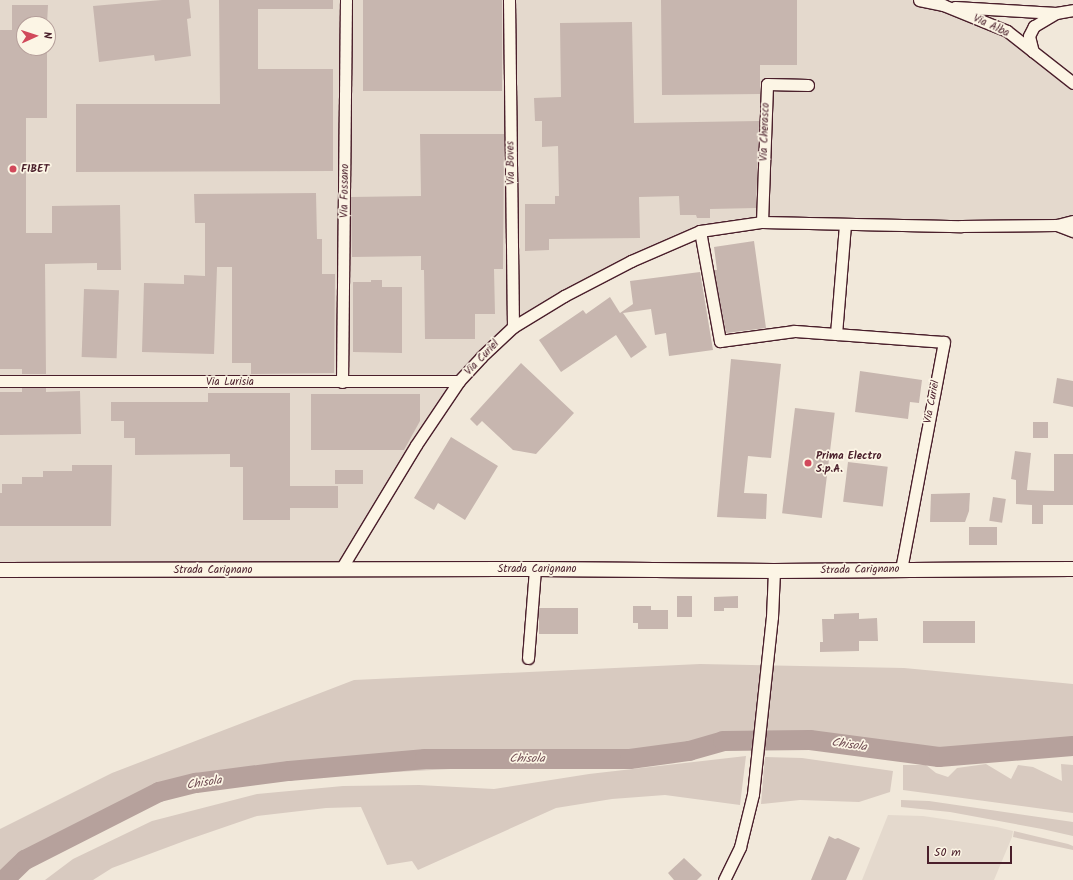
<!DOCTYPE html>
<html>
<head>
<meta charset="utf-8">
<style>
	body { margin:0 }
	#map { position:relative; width:1073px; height:880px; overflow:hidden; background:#f1e8da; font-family:Kalam,sans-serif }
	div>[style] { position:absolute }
	.built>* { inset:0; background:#e4d9cd }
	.green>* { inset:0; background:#d8cac0 }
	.river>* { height:20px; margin:-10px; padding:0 10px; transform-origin:10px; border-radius:10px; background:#b6a19c }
	.building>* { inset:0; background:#c7b6af; transform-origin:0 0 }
	.roads { filter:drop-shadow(1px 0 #4a1f2b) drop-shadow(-1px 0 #4a1f2b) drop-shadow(0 1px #4a1f2b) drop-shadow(0 -1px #4a1f2b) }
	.minor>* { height:11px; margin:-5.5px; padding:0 5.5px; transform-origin:5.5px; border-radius:5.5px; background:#fcf5e5 }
	.major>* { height:14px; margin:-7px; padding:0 7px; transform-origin:7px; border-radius:7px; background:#fcf5e5 }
	.dots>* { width:11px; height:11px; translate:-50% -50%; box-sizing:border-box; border:2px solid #fcf5e5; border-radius:50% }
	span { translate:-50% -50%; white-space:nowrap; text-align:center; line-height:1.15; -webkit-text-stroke:3.5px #fcf5e5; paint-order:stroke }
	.street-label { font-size:11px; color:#4a1f2b }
	.poi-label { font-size:11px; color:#4a1f2b; font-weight:700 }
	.left { translate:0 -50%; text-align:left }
	.water-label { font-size:12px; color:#704c53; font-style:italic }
	.north { position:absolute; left:16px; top:16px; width:40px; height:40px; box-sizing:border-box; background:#fcf5e5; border:1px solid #b59f9b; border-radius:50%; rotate:87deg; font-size:11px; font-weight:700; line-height:16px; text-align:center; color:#4a1f2b }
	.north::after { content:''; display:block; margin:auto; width:14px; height:18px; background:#d1495b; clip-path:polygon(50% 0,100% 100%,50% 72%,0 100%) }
	.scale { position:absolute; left:927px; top:846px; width:85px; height:18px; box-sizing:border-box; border:2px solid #4a1f2b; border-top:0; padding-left:5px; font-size:12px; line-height:14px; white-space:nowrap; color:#4a1f2b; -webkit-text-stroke:3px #fcf5e5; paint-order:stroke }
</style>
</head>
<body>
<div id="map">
	<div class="built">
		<i style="clip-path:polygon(evenodd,0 0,919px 0,1007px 31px,1073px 83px,1073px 221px,762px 222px,700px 231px,513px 327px,459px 381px,341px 569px,0 570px,0 0,24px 24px,48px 24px,48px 48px,24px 48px,24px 24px)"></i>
		<i style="clip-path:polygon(888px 815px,923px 816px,997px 827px,1013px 831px,1012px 837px,994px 880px,862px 880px)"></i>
	</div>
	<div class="green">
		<i style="clip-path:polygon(700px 664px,904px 668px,1073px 684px,1073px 746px,939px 757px,810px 740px,723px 741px,630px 759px,196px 783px,26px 860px,4px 880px,0 880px,0 829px,112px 773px,354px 680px)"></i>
		<i style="clip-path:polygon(746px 756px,740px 805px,665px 795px,612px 799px,556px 808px,418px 870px,412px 861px,387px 865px,361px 807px,326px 808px,257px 816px,187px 840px,112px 868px,93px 880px,45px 880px,73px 859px,152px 821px,257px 794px,343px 786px,419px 785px,494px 789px,589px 774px)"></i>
		<i style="clip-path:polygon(765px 757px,802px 758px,893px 771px,890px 792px,859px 802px,800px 800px,761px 804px)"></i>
		<i style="clip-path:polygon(986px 764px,1011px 779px,1018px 765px,1033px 767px,1062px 781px,1061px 764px,1073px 765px,1073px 813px,903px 790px,903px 765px,926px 765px,936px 773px,948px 777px,957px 768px)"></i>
		<i style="clip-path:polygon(901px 800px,929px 801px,1073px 822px,1073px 836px,1042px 829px,950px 812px,901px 807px)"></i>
		<i style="clip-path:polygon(1014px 831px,1068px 844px,1073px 846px,1073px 850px,1013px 837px)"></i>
	</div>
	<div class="river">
		<i style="left:4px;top:880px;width:29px;rotate:-44deg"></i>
		<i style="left:25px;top:860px;width:150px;rotate:-26.9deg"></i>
		<i style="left:159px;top:792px;width:38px;rotate:-14deg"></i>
		<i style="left:196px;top:783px;width:94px;rotate:-7.4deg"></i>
		<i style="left:289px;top:771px;width:137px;rotate:-5deg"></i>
		<i style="left:425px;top:759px;width:205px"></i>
		<i style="left:630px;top:759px;width:60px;rotate:-7.7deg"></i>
		<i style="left:689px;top:751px;width:35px;rotate:-16deg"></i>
		<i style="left:723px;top:741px;width:87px;rotate:-0.7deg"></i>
		<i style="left:810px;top:740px;width:130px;rotate:7.5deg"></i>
		<i style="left:939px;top:757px;width:134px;rotate:-4.7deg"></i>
	</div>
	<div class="building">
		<i style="clip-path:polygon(162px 0,189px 0,191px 18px,187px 19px,191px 56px,155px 61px,154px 55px,99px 62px,93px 6px)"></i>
		<i style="clip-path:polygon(219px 0,333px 0,333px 9px,258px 9px,258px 69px,333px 69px,333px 171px,76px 172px,76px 104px,220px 104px)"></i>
		<i style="left:363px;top:0;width:139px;height:91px"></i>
		<i style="clip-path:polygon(661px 0,797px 0,797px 65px,760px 65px,760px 94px,662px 95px)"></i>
		<i style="clip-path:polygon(12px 5px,48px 5px,47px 24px,24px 24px,24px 48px,47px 48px,47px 118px,26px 118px,26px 233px,52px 233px,52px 206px,120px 205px,121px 270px,97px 270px,97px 263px,45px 264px,46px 374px,22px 374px,22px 369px,0 369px,0 30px,12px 30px)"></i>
		<i style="clip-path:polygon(632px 22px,634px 123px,759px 121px,756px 208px,710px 209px,710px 218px,697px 218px,696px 215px,680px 215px,679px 196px,639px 197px,640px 238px,549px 239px,549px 250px,525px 251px,525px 204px,555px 204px,555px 196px,559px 196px,558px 146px,542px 147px,542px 121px,535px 121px,534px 98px,561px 97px,560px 23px)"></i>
		<i style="clip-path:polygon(420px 134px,504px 134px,503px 269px,494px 269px,495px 314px,475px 314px,475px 339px,425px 339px,424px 270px,421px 270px,421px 256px,352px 257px,351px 197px,421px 196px)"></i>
		<i style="clip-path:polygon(316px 193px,317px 239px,322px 239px,322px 274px,335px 274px,334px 373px,251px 374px,251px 363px,232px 363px,232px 267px,217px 267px,214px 354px,142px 352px,144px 283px,184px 284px,184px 275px,205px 276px,205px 223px,195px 223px,194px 194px)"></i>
		<i style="clip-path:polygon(754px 241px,766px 328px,726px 333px,714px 270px,717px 270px,714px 247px)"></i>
		<i style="clip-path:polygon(700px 272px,713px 350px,669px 356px,666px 333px,655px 335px,651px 309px,623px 313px,647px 347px,631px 358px,616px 335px,561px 372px,539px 340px,583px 310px,586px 314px,610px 297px,620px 313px,633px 304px,630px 281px)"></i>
		<i style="clip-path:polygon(371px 280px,382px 280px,382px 287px,402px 287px,402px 353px,353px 352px,353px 282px,371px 282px)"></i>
		<i style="left:84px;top:289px;width:35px;height:68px;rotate:2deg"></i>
		<i style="clip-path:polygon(731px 359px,781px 364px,771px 458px,748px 456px,744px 493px,767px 494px,766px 519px,717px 517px)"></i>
		<i style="clip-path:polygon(521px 363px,574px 413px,536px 454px,513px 450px,482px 421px,477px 426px,470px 419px)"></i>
		<i style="clip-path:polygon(860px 371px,922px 380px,919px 403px,910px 402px,908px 419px,855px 412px)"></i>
		<i style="clip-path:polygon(1057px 378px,1073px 381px,1073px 407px,1053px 403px)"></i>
		<i style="clip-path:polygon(22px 388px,46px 388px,46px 392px,80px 391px,81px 434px,0 435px,0 392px,22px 392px)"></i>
		<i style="clip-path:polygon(208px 393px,290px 393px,290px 486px,338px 486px,338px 508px,290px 508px,290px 520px,243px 520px,243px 467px,230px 467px,230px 454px,135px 455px,135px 438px,124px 438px,124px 421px,111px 421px,111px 402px,208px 402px)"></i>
		<i style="clip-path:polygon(311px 394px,420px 394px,420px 421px,404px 450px,311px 450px)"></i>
		<i style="left:795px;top:408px;width:40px;height:106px;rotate:7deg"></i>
		<i style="left:1033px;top:422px;width:15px;height:16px"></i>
		<i style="clip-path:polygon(451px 437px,498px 466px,465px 520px,438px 503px,434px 510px,414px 498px)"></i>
		<i style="clip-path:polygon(1015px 451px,1031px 453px,1027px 490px,1054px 491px,1054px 454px,1073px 454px,1073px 505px,1043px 505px,1043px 524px,1032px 524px,1032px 505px,1016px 504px,1016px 480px,1011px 479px)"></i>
		<i style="left:848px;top:462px;width:40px;height:40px;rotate:7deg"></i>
		<i style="clip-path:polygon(72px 465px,112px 465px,111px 526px,0 526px,0 493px,2px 493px,2px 484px,22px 484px,22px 477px,43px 477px,43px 471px,72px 471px)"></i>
		<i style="left:335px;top:470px;width:28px;height:14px"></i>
		<i style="clip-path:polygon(970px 493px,969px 511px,965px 522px,930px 522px,931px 494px)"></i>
		<i style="left:993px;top:497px;width:13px;height:24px;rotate:9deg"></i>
		<i style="left:969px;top:527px;width:28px;height:18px"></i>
		<i style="left:692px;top:596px;width:21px;height:15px;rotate:90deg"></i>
		<i style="clip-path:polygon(738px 596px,738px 608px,724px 608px,724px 611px,714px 611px,714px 597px)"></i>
		<i style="clip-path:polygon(633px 606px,651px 606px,651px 610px,668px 610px,668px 629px,638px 629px,638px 623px,633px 623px)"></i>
		<i style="left:539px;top:608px;width:39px;height:26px"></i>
		<i style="clip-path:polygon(859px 613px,859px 619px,877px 618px,878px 641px,859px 641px,859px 651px,820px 652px,820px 642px,823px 642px,822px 619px,834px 619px,834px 614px)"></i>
		<i style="left:923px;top:621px;width:52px;height:22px"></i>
		<i style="clip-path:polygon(829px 836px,835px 839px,838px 838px,860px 848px,846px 880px,811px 880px)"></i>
		<i style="clip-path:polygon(684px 858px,702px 875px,697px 880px,674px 880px,668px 873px)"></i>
	</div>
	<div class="roads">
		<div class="minor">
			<i style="left:509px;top:0;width:327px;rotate:89.3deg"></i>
			<i style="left:919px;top:0;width:25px;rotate:12deg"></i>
			<i style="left:943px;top:5px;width:69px;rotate:22.1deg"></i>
			<i style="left:1007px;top:31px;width:84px;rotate:38.2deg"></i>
			<i style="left:955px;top:7px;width:101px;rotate:3.4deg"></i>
			<i style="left:1056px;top:13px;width:26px;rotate:149deg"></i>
			<i style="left:1034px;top:26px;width:11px;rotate:117deg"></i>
			<i style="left:1029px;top:36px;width:16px;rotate:76deg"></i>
			<i style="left:1056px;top:13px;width:17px;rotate:-10deg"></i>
			<i style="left:762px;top:222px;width:138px;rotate:-87.9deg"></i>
			<i style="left:767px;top:84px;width:41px;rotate:1.4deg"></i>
			<i style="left:1057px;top:225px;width:17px;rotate:21deg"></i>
			<i style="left:700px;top:231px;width:112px;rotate:79.7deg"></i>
			<i style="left:720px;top:341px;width:75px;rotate:-7.7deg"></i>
			<i style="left:794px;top:331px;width:150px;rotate:4.2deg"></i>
			<i style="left:944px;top:342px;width:231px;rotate:100.7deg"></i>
			<i style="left:836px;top:334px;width:110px;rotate:-85.3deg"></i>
			<i style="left:0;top:381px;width:459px"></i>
			<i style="left:342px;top:382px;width:382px;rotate:-89.4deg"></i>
			<i style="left:341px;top:569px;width:145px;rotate:-58.8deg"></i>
			<i style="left:416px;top:445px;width:77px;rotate:-56.1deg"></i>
			<i style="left:459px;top:381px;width:33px;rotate:-47deg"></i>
			<i style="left:481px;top:357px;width:44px;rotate:-43.2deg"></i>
			<i style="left:513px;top:327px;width:60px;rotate:-31.3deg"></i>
			<i style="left:564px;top:296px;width:76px;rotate:-27.6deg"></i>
			<i style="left:631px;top:261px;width:75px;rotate:-23.5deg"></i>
			<i style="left:700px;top:231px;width:63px;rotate:-8.3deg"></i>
			<i style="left:762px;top:222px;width:199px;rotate:1.2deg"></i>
			<i style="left:961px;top:226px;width:96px;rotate:-0.6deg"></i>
			<i style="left:1057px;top:225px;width:16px;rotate:-14deg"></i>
			<i style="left:528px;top:658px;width:89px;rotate:-85.5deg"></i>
			<i style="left:724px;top:880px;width:37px;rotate:-64deg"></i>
			<i style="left:740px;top:847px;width:55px;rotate:-76.2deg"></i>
			<i style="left:753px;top:794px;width:178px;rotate:-83.9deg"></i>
			<i style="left:772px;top:617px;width:46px;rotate:-87.5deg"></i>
		</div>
		<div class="major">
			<i style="left:0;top:570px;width:535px;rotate:-0.11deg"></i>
			<i style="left:535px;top:569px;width:239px;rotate:0.5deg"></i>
			<i style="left:774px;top:571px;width:299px;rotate:-0.4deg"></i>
		</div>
	</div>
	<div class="dots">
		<i style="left:13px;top:169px;background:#d1495b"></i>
		<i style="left:808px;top:463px;background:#d1495b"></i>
	</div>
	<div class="street-label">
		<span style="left:991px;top:26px;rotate:25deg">Via Alba</span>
		<span style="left:765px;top:132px;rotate:-88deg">Via Cherasco</span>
		<span style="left:511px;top:163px;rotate:-91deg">Via Boves</span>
		<span style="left:345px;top:191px;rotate:-89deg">Via Fossano</span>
		<span style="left:482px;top:358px;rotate:-46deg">Via Curiel</span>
		<span style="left:230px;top:382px">Via Lurisia</span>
		<span style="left:932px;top:402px;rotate:-79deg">Via Curiel</span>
		<span style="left:537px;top:569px">Strada Carignano</span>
		<span style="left:213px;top:570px">Strada Carignano</span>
		<span style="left:860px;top:570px;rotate:-1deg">Strada Carignano</span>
	</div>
	<div class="poi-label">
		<span class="left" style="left:21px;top:169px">FIBET</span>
		<span class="left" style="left:816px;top:463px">Prima Electro<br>S.p.A.</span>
	</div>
	<div class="water-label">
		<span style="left:849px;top:745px;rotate:8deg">Chisola</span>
		<span style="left:527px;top:759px">Chisola</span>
		<span style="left:204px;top:783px;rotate:-9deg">Chisola</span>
	</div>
	<div class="north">N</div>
	<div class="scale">50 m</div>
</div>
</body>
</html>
